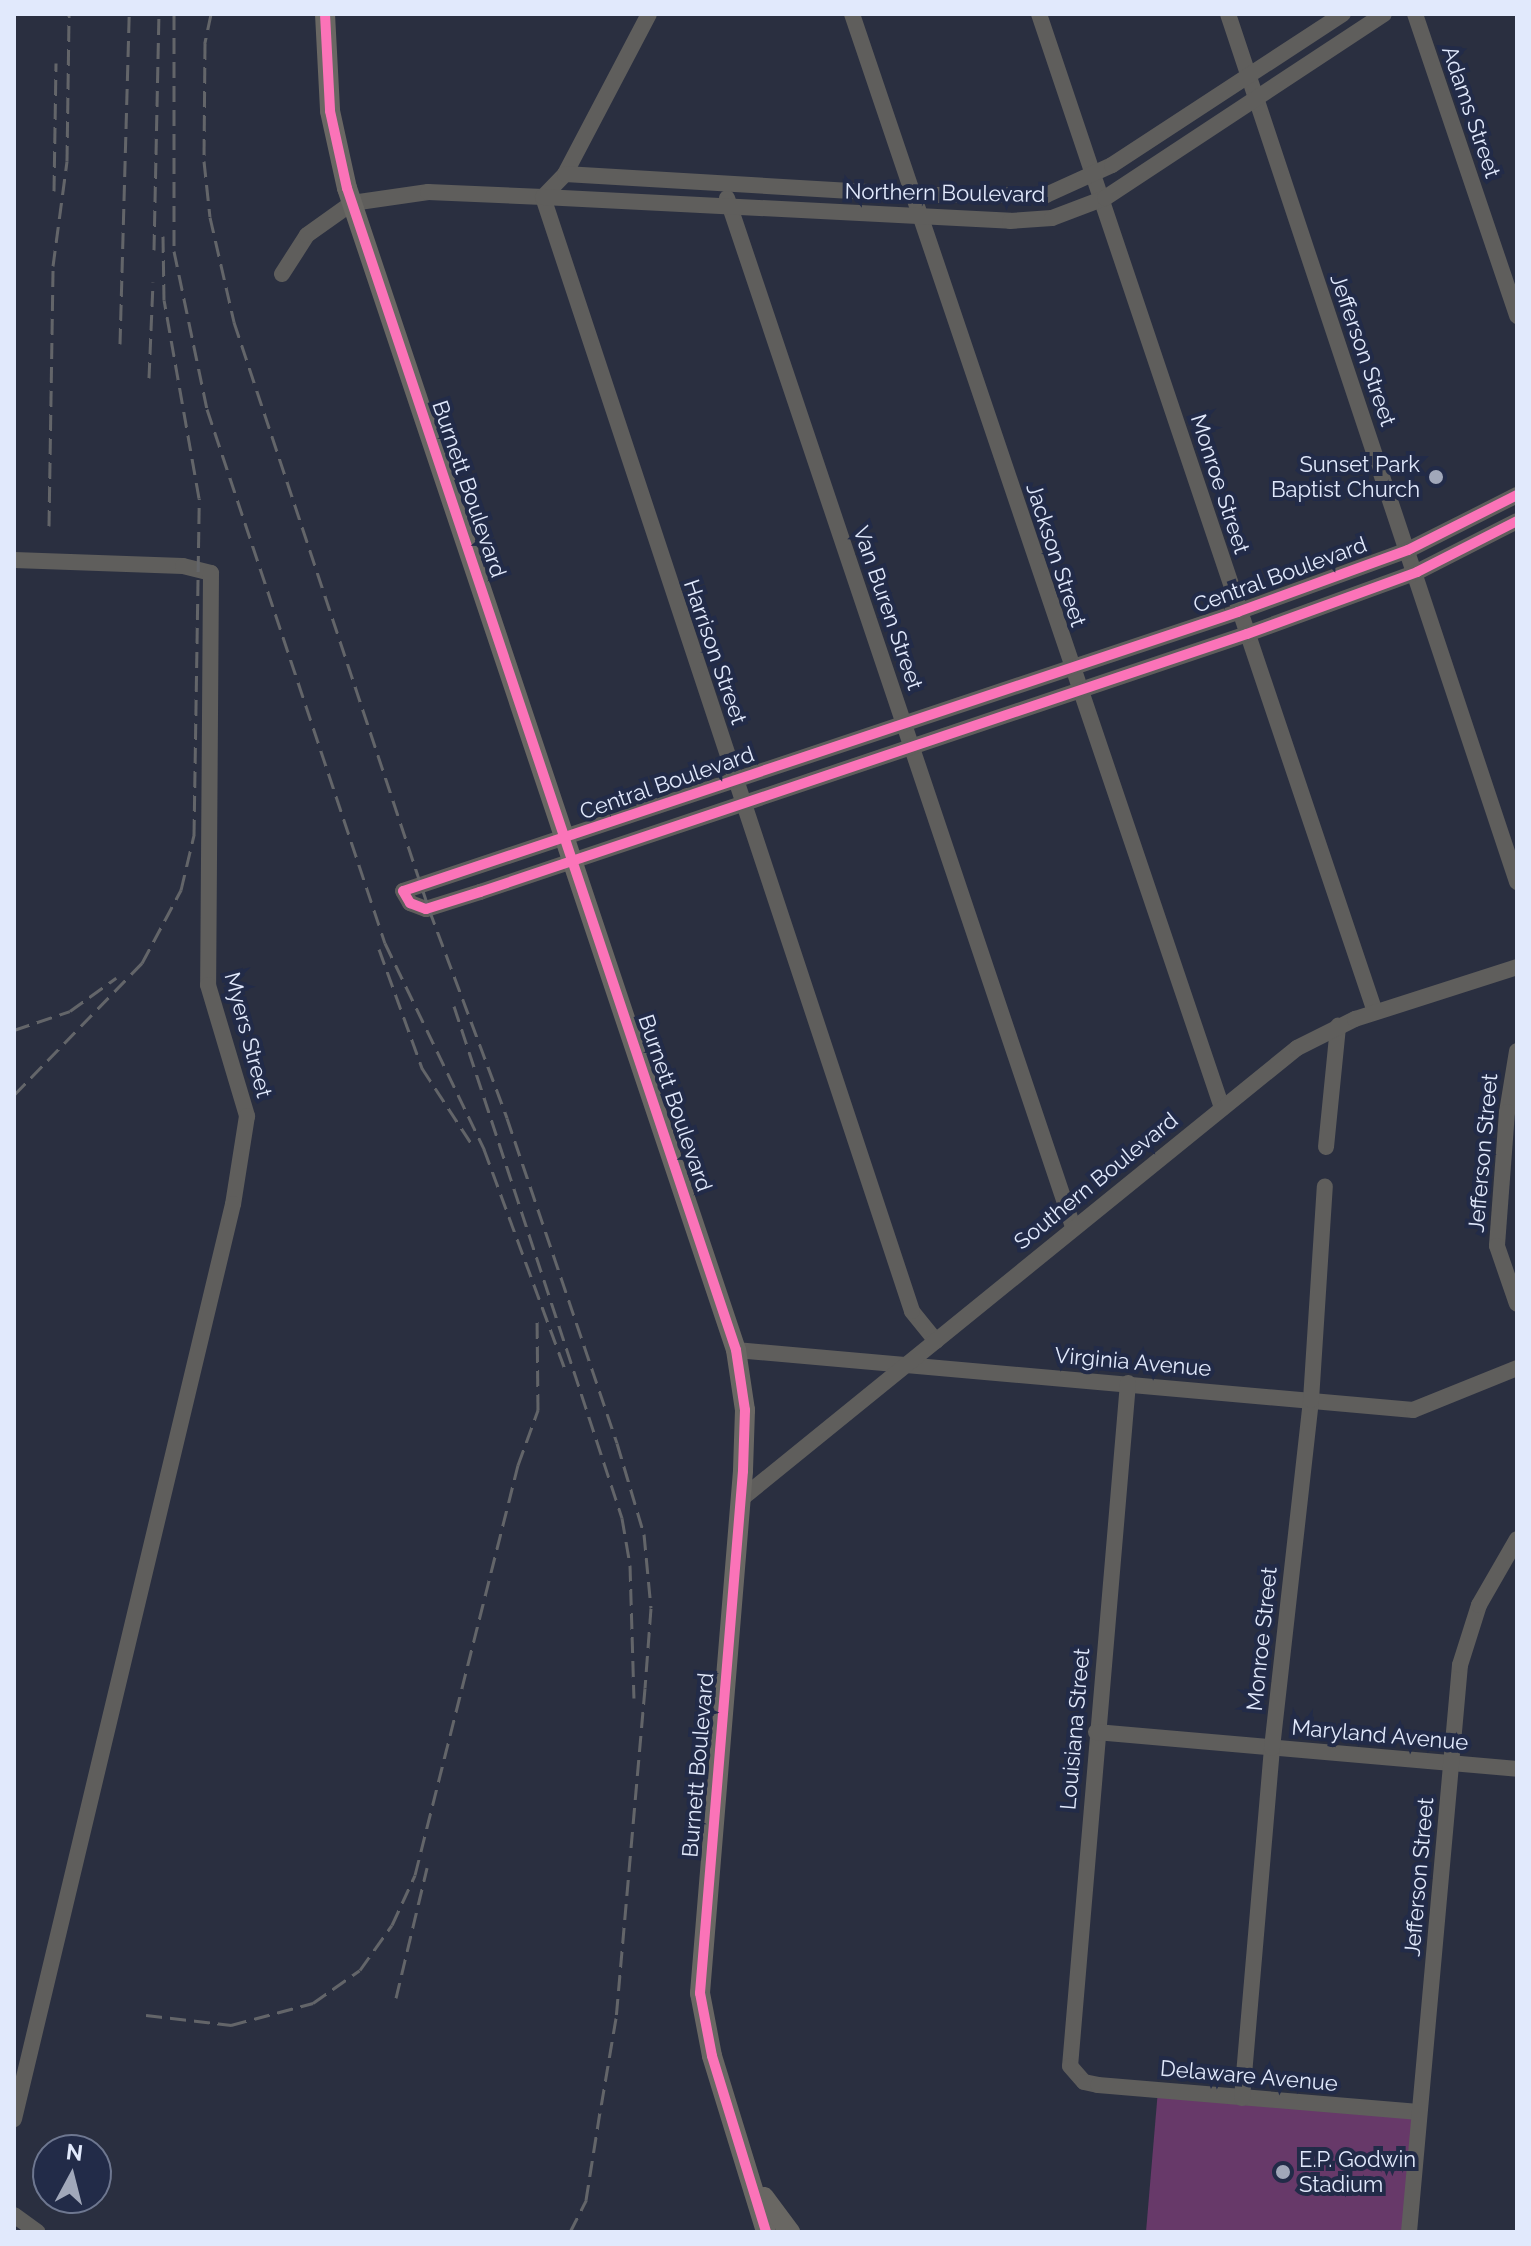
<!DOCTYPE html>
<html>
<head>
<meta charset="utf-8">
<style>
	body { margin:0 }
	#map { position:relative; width:1531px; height:2246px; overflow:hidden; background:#2a2f40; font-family:Raleway,sans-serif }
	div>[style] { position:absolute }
	.green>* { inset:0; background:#673969 }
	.minor>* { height:16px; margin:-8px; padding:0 8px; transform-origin:8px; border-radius:8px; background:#5f5e5c }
	.major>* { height:20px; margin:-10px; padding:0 10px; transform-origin:10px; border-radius:10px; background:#696763 }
	.rail>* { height:3px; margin-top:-1.5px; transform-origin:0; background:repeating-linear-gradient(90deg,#636569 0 16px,transparent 0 24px) }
	.cycleway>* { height:10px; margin:-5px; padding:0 5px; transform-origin:5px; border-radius:5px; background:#fb73b8 }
	.dots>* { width:22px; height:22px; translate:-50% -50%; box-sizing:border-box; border:4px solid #222b48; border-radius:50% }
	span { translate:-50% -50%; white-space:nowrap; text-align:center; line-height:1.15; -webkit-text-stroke:8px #222b48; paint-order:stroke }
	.street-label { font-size:22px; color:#e1e9fc }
	.poi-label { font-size:22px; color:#e1e9fc }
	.right { translate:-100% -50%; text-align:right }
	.left { translate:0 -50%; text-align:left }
	.frame { position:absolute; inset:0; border:16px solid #e1e9fc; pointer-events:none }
	.north { position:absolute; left:32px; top:2134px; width:80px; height:80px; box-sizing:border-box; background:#222b48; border:2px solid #6e7790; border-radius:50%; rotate:7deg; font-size:22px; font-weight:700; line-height:32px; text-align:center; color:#e1e9fc }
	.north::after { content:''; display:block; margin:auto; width:28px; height:36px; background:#a1a8ba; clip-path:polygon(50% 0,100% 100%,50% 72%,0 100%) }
</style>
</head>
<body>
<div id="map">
	<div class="green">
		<i style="clip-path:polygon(1158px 2090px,1419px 2112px,1409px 2232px,1146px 2232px)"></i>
	</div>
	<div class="minor">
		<i style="left:852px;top:14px;width:1155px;rotate:71.31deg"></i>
		<i style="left:1039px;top:14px;width:1053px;rotate:71.39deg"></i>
		<i style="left:1228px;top:14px;width:915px;rotate:71.58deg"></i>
		<i style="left:1415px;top:14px;width:319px;rotate:71.3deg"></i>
		<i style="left:565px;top:174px;width:181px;rotate:-62.3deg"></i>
		<i style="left:727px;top:198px;width:1086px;rotate:71.41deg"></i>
		<i style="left:282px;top:274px;width:46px;rotate:-57.3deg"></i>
		<i style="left:307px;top:235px;width:55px;rotate:-35.4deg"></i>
		<i style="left:352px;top:203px;width:77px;rotate:-8.2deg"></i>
		<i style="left:428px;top:192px;width:115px;rotate:2.5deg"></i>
		<i style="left:543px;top:197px;width:32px;rotate:-46deg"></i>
		<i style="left:565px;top:174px;width:350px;rotate:3.4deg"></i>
		<i style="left:914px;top:195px;width:132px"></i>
		<i style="left:1046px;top:195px;width:72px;rotate:-24.4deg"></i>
		<i style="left:1112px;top:165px;width:276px;rotate:-33.2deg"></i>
		<i style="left:1517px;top:495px;width:122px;rotate:153.2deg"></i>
		<i style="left:1408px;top:550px;width:181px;rotate:160deg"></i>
		<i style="left:1238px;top:612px;width:880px;rotate:161.52deg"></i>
		<i style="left:403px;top:891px;width:14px;rotate:60deg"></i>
		<i style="left:410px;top:903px;width:17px;rotate:21deg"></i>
		<i style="left:426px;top:909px;width:57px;rotate:-17.5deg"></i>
		<i style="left:480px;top:892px;width:809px;rotate:-18.59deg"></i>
		<i style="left:1247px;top:634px;width:181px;rotate:-20deg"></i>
		<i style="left:1417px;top:572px;width:112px;rotate:-27deg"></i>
		<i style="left:14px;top:560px;width:169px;rotate:2deg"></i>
		<i style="left:183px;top:566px;width:29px;rotate:14deg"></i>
		<i style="left:211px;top:573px;width:412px;rotate:90.4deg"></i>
		<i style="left:208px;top:985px;width:137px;rotate:73.4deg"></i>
		<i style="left:247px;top:1116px;width:89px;rotate:99deg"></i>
		<i style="left:233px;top:1204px;width:941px;rotate:103.46deg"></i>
		<i style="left:1517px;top:1051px;width:62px;rotate:99.3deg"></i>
		<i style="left:1507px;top:1112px;width:134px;rotate:94.3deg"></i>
		<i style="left:1497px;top:1246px;width:61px;rotate:71deg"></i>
		<i style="left:1326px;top:1147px;width:122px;rotate:-84.3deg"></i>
		<i style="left:936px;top:1341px;width:38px;rotate:-129deg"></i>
		<i style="left:912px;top:1311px;width:1174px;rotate:-108.33deg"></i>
		<i style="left:543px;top:197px;width:468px;rotate:2.9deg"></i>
		<i style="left:1010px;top:221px;width:42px;rotate:-4.1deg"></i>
		<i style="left:1052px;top:218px;width:57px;rotate:-20.7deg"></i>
		<i style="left:1105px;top:198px;width:334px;rotate:-33.4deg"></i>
		<i style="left:736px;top:1350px;width:680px;rotate:5.06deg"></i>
		<i style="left:1413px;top:1410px;width:112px;rotate:-22deg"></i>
		<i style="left:1128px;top:1383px;width:685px;rotate:94.85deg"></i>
		<i style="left:1070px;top:2066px;width:21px;rotate:49deg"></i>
		<i style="left:1084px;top:2082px;width:14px;rotate:12deg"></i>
		<i style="left:1098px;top:2085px;width:322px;rotate:4.8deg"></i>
		<i style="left:741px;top:1499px;width:716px;rotate:-39.05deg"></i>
		<i style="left:1297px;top:1048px;width:65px;rotate:-26.6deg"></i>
		<i style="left:1355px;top:1019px;width:170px;rotate:-17.8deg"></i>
		<i style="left:1096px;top:1732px;width:423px;rotate:5deg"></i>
		<i style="left:1242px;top:2098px;width:351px;rotate:-85.1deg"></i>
		<i style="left:1272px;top:1748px;width:350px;rotate:-83.6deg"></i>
		<i style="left:1311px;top:1400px;width:214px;rotate:-86.3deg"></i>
		<i style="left:14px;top:2215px;width:29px;rotate:36deg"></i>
		<i style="left:1409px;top:2232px;width:569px;rotate:-84.86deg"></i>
		<i style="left:1460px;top:1665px;width:63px;rotate:-72.4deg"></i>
		<i style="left:1479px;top:1605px;width:76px;rotate:-60.1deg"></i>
	</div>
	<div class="major">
		<i style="left:325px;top:14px;width:97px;rotate:87deg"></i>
		<i style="left:330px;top:111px;width:79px;rotate:77.6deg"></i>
		<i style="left:347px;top:188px;width:1225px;rotate:71.49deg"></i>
		<i style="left:736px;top:1350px;width:61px;rotate:81.5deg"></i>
		<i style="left:745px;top:1410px;width:61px;rotate:91.9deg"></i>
		<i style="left:743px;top:1471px;width:524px;rotate:94.71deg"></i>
		<i style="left:700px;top:1993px;width:64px;rotate:79.2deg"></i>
		<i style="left:712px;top:2056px;width:184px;rotate:72.9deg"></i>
		<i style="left:764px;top:2197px;width:44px;rotate:53.4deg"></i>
	</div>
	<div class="rail">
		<i style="left:174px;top:14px;width:237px;rotate:90deg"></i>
		<i style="left:174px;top:251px;width:161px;rotate:78.2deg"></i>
		<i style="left:207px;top:409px;width:563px;rotate:71.57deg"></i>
		<i style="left:385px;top:943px;width:229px;rotate:64.3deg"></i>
		<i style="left:484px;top:1149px;width:238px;rotate:69.8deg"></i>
		<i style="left:211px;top:14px;width:30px;rotate:102deg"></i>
		<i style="left:205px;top:43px;width:118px;rotate:90.5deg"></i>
		<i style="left:204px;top:161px;width:56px;rotate:83.9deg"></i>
		<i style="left:210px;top:217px;width:108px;rotate:77.1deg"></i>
		<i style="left:234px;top:322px;width:619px;rotate:71.62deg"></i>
		<i style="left:429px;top:909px;width:223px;rotate:69.5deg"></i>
		<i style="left:507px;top:1118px;width:343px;rotate:71.3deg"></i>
		<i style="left:617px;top:1443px;width:95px;rotate:73.5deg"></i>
		<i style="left:644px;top:1534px;width:74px;rotate:84.6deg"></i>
		<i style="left:651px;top:1608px;width:80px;rotate:94.3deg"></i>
		<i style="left:645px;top:1688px;width:331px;rotate:95deg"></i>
		<i style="left:616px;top:2018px;width:96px;rotate:99.6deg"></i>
		<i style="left:54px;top:191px;width:128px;rotate:-89.1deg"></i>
		<i style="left:154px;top:250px;width:236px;rotate:-88.8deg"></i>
		<i style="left:120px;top:344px;width:330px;rotate:-88.4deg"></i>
		<i style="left:149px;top:378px;width:96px;rotate:-87.6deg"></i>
		<i style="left:49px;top:526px;width:260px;rotate:-89.1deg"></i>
		<i style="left:53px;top:266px;width:106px;rotate:-82.4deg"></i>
		<i style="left:67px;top:161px;width:147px;rotate:-89.2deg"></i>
		<i style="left:379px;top:949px;width:127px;rotate:70.1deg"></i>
		<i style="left:422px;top:1068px;width:93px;rotate:56.8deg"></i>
		<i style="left:454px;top:1006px;width:539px;rotate:71.83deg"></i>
		<i style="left:622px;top:1518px;width:48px;rotate:80.3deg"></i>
		<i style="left:630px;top:1565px;width:133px;rotate:88.3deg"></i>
		<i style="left:14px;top:1030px;width:59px;rotate:-18.7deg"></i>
		<i style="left:70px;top:1011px;width:57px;rotate:-35.7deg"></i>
		<i style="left:14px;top:1095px;width:184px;rotate:-45.9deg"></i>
		<i style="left:142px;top:963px;width:83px;rotate:-61.9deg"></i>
		<i style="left:181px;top:890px;width:57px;rotate:-76.7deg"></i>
		<i style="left:194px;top:835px;width:337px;rotate:-89.1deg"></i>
		<i style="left:199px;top:498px;width:201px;rotate:-100deg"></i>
		<i style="left:164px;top:300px;width:64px;rotate:-90.9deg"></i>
		<i style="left:396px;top:1998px;width:134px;rotate:-76.6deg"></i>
		<i style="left:146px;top:2015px;width:86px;rotate:6.7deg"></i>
		<i style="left:231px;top:2025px;width:85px;rotate:-15deg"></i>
		<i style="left:313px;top:2003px;width:57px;rotate:-35.1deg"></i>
		<i style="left:360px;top:1970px;width:55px;rotate:-54.6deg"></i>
		<i style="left:392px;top:1925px;width:55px;rotate:-65.3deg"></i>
		<i style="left:415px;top:1875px;width:423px;rotate:-75.9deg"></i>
		<i style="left:518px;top:1465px;width:59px;rotate:-70deg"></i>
		<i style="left:538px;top:1410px;width:92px;rotate:-90.6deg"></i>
		<i style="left:570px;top:2232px;width:36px;rotate:-63deg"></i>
		<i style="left:586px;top:2200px;width:96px;rotate:-81deg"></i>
	</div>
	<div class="cycleway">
		<i style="left:325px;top:14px;width:97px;rotate:87deg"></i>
		<i style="left:330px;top:111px;width:79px;rotate:77.6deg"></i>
		<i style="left:347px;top:188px;width:1225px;rotate:71.49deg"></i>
		<i style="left:736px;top:1350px;width:61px;rotate:81.5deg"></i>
		<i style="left:745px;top:1410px;width:61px;rotate:91.9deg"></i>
		<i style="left:743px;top:1471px;width:524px;rotate:94.71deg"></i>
		<i style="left:700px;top:1993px;width:64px;rotate:79.2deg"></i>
		<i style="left:712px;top:2056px;width:184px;rotate:72.9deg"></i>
		<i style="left:1517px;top:495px;width:122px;rotate:153.2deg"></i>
		<i style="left:1408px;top:550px;width:181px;rotate:160deg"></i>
		<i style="left:1238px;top:612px;width:880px;rotate:161.52deg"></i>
		<i style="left:403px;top:891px;width:14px;rotate:60deg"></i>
		<i style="left:410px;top:903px;width:17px;rotate:21deg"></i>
		<i style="left:426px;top:909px;width:57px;rotate:-17.5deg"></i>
		<i style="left:480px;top:892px;width:809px;rotate:-18.59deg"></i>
		<i style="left:1247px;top:634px;width:181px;rotate:-20deg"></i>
		<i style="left:1417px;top:572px;width:112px;rotate:-27deg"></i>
	</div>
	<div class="dots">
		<i style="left:1436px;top:477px;background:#a1a8ba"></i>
		<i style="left:1283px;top:2172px;background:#a1a8ba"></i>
	</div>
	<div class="street-label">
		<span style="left:1471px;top:112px;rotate:71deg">Adams Street</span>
		<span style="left:945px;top:193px;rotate:1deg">Northern Boulevard</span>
		<span style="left:1363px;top:350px;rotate:71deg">Jefferson Street</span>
		<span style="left:1220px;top:484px;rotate:72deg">Monroe Street</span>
		<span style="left:469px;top:489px;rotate:71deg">Burnett Boulevard</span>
		<span style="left:1056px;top:555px;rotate:72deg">Jackson Street</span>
		<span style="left:1280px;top:575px;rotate:-20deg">Central Boulevard</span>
		<span style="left:888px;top:608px;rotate:71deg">Van Buren Street</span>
		<span style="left:715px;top:652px;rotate:71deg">Harrison Street</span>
		<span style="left:667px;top:783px;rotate:-19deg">Central Boulevard</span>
		<span style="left:248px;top:1035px;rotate:75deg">Myers Street</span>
		<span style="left:675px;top:1103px;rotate:71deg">Burnett Boulevard</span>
		<span style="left:1483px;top:1153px;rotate:-85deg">Jefferson Street</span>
		<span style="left:1096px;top:1181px;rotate:-39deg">Southern Boulevard</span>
		<span style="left:1133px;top:1362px;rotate:5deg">Virginia Avenue</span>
		<span style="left:1262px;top:1639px;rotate:-84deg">Monroe Street</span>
		<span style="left:1075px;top:1729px;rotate:-85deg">Louisiana Street</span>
		<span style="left:1380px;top:1735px;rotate:5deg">Maryland Avenue</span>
		<span style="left:698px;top:1765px;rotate:-85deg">Burnett Boulevard</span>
		<span style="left:1419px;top:1877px;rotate:-85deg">Jefferson Street</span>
		<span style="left:1249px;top:2076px;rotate:5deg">Delaware Avenue</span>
	</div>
	<div class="poi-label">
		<span class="right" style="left:1420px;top:477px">Sunset Park<br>Baptist Church</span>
		<span class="left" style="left:1299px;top:2172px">E.P. Godwin<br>Stadium</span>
	</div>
	<div class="frame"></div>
	<div class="north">N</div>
</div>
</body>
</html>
